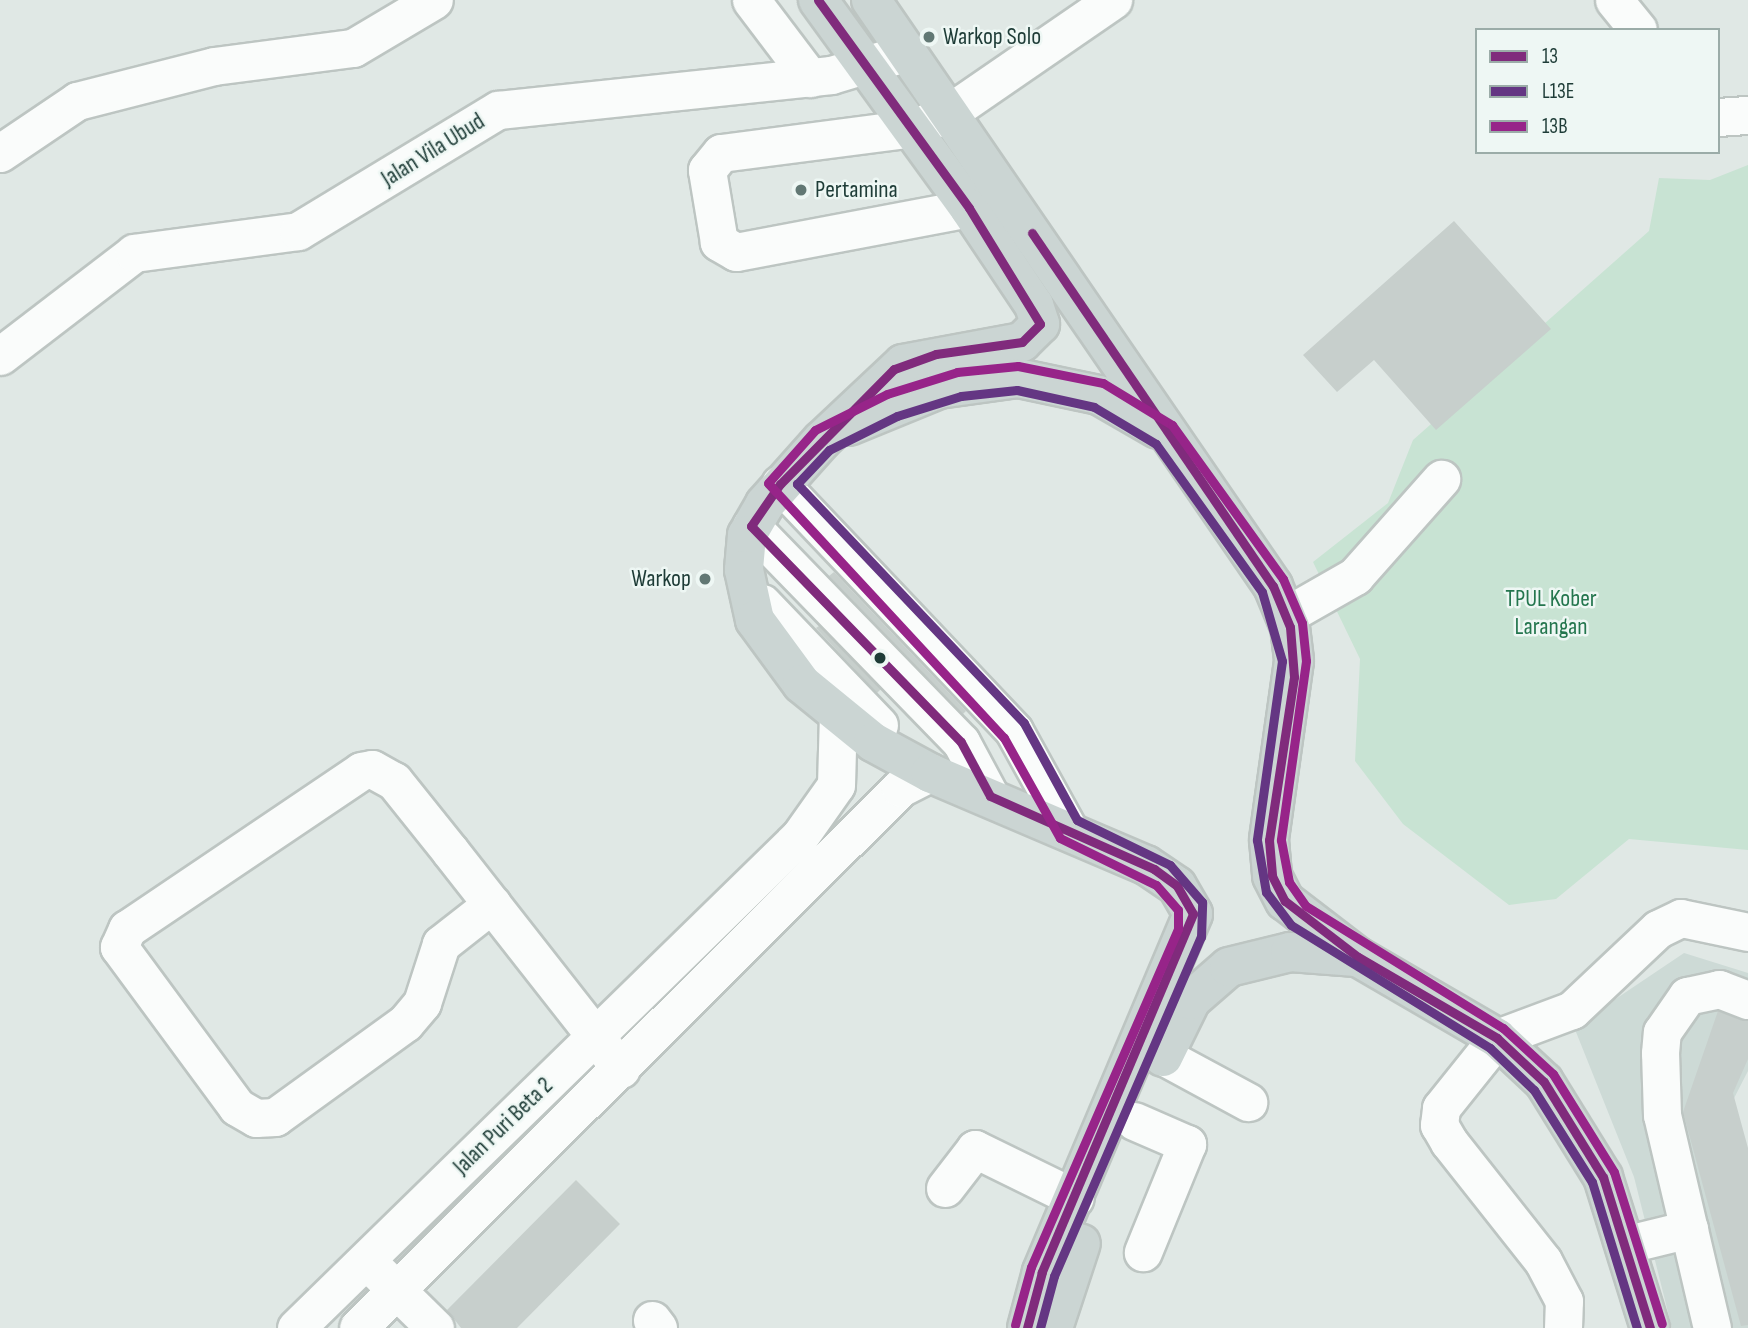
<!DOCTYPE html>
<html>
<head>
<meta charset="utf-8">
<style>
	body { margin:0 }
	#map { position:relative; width:1748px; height:1328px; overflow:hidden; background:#e0e8e5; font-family:"Sofia Sans Condensed",sans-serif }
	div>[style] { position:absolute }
	.built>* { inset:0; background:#cddad6 }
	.green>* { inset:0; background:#c8e3d3 }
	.building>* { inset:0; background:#c7cfcc }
	.roads { filter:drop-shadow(2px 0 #bdc5c2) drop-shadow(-2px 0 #bdc5c2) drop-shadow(0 2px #bdc5c2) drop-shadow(0 -2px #bdc5c2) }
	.minor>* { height:37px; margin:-18.5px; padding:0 18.5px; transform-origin:18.5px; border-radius:18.5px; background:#fafcfb }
	.major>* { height:38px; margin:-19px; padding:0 19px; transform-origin:19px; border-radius:19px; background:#cbd5d3 }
	.bus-1>* { height:9px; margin:-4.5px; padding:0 4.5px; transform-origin:4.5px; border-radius:4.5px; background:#802b7c }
	.bus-2>* { height:9px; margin:-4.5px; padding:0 4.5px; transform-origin:4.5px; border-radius:4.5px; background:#643683 }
	.bus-3>* { height:9px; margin:-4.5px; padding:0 4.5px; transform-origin:4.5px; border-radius:4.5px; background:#972489 }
	.dots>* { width:19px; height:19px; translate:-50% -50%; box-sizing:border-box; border:4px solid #eef7f4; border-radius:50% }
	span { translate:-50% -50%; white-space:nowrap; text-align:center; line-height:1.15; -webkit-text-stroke:5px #eef7f4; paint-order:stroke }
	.poi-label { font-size:24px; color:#1e3c37 }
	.left { translate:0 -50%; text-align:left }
	.right { translate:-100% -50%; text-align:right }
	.street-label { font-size:24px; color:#1e3c37 }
	.park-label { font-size:24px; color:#24764e }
	.legend { position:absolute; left:1475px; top:28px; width:245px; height:126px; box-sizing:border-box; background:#eef7f4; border:2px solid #9baca8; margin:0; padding:9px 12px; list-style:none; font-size:21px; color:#1e3c37 }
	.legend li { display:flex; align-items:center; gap:14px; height:35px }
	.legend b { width:35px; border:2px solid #9baca8 }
</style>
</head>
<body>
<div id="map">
	<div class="built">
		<i style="clip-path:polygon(1684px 953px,1748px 973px,1748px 1071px,1730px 1106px,1748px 1168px,1748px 1328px,1672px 1328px,1634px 1177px,1574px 1027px)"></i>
	</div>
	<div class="green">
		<i style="clip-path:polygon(1748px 165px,1748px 850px,1629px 839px,1556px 899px,1509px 905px,1403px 824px,1355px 761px,1360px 659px,1313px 562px,1388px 503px,1413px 440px,1649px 231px,1659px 178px,1710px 180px)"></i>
	</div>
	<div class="building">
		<i style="clip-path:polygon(1454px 221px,1551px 329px,1436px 430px,1374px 360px,1337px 392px,1303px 355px)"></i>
		<i style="clip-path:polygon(834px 572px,966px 711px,963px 714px,829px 576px)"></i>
		<i style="clip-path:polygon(819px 626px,881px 689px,877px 693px,816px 628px)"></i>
		<i style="clip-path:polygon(1718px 1011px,1748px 1021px,1748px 1059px,1733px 1093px,1748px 1148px,1748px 1325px,1741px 1326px,1683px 1112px)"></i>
		<i style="clip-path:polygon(576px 1180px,620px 1224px,517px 1328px,461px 1328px,447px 1310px)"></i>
	</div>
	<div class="roads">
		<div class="minor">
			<i style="left:751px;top:0;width:98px;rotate:52.9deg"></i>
			<i style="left:1614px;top:0;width:38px;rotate:51deg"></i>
			<i style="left:1718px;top:117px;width:30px;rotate:-4deg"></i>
			<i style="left:0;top:153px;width:93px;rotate:-34deg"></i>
			<i style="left:77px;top:101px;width:141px;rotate:-14.3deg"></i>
			<i style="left:214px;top:66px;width:140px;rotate:-7.4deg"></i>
			<i style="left:353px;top:48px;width:94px;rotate:-30.7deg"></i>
			<i style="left:993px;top:195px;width:27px;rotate:152deg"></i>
			<i style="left:969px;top:208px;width:237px;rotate:169.3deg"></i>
			<i style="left:736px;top:252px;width:20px;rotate:-150deg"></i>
			<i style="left:719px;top:242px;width:73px;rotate:-99.5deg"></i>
			<i style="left:707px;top:170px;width:22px;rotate:-51deg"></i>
			<i style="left:721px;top:153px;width:195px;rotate:-7.4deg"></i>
			<i style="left:914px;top:128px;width:39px;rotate:-24deg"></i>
			<i style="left:950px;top:112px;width:198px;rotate:-34.5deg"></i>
			<i style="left:0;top:356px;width:169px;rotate:-37.5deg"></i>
			<i style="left:134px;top:253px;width:165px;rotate:-7.6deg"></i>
			<i style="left:298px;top:231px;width:234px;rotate:-31.2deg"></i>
			<i style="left:498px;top:110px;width:335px;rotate:-6deg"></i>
			<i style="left:831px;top:75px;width:80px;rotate:-16.6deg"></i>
			<i style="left:780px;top:484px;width:340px;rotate:46.5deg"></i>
			<i style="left:1014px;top:731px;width:112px;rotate:61.1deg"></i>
			<i style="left:751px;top:526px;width:301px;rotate:45.8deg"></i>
			<i style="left:961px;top:742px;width:61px;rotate:61.8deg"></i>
			<i style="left:762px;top:603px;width:169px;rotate:46.2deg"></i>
			<i style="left:1285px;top:616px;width:81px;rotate:-29.7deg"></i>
			<i style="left:1355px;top:576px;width:130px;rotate:-48.4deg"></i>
			<i style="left:492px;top:904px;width:65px;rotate:141.9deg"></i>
			<i style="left:441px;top:944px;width:62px;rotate:107.9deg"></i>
			<i style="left:422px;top:1003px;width:26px;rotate:130deg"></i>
			<i style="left:405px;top:1023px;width:160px;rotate:144.1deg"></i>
			<i style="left:275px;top:1117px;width:19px;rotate:177deg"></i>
			<i style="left:256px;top:1118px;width:22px;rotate:-150deg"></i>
			<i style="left:237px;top:1107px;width:199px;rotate:-126.4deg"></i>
			<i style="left:119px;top:947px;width:20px;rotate:-66deg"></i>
			<i style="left:127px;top:929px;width:282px;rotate:-34deg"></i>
			<i style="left:361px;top:771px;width:11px;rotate:-10deg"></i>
			<i style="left:372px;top:769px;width:25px;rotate:29deg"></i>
			<i style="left:394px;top:781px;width:90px;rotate:51.3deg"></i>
			<i style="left:450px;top:851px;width:235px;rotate:51.9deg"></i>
			<i style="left:595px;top:1036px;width:42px;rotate:51.8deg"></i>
			<i style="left:1163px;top:1056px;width:97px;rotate:28.4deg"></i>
			<i style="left:1134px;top:1121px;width:58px;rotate:23.5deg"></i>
			<i style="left:1187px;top:1144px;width:117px;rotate:112.2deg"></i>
			<i style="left:945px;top:1188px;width:49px;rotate:-52.4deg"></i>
			<i style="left:975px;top:1149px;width:111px;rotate:26.1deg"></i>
			<i style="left:1628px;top:1244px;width:63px;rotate:-13.8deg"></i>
			<i style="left:378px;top:1272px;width:80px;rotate:44.5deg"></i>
			<i style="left:652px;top:1320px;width:10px;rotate:53deg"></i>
			<i style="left:296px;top:1328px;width:704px;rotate:-44.31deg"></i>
			<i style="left:800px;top:836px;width:62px;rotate:-54.8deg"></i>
			<i style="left:836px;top:785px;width:70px;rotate:-88.4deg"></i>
			<i style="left:358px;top:1328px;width:765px;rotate:-44.89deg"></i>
			<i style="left:900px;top:788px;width:34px;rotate:-27deg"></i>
			<i style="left:1563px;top:1328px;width:27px;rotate:-88deg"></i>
			<i style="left:1564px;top:1301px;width:45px;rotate:-117.7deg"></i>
			<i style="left:1543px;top:1261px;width:152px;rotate:-128.3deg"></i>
			<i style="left:1449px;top:1142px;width:20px;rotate:-120deg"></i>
			<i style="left:1439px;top:1125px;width:17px;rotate:-83deg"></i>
			<i style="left:1441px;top:1108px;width:90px;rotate:-51.3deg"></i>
			<i style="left:1497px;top:1038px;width:80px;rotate:-20.5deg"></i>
			<i style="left:1572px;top:1010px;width:118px;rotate:-43.3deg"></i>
			<i style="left:1658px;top:929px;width:25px;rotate:-26deg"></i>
			<i style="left:1681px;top:918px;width:68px;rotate:11.8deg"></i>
			<i style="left:1712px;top:1328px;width:219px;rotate:-103.2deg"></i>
			<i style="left:1662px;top:1115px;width:62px;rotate:-91.8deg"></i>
			<i style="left:1660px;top:1053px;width:21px;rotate:-85deg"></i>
			<i style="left:1662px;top:1032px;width:44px;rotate:-55.2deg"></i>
			<i style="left:1687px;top:996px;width:33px;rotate:-12deg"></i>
			<i style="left:1719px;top:989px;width:31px;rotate:21deg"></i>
		</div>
		<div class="major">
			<i style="left:818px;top:0;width:257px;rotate:54deg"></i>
			<i style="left:969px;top:208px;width:117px;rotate:56.2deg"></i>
			<i style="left:1034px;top:305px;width:20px;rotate:72deg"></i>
			<i style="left:1040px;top:324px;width:25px;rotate:135deg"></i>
			<i style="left:1022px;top:342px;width:121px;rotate:169.5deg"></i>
			<i style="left:903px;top:364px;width:111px;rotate:136.8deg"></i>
			<i style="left:822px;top:440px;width:86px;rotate:131.7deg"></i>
			<i style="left:765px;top:504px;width:36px;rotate:120deg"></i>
			<i style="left:747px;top:535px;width:35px;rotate:95deg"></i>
			<i style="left:744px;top:570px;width:51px;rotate:77.6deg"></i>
			<i style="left:755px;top:620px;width:79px;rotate:53.7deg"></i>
			<i style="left:802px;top:684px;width:92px;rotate:39.2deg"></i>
			<i style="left:873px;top:742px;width:65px;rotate:28.5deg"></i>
			<i style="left:930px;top:773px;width:235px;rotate:23.1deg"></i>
			<i style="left:1146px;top:865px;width:37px;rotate:34deg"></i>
			<i style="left:1177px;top:886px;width:32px;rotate:60deg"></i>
			<i style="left:1193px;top:914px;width:389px;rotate:112.9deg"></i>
			<i style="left:1042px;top:1272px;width:58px;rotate:105deg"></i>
			<i style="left:871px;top:0;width:711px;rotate:55.55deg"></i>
			<i style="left:1273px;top:586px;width:44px;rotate:67.5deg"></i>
			<i style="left:1290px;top:627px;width:34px;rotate:83deg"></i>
			<i style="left:1294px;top:661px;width:181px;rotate:98deg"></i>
			<i style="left:1269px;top:840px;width:36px;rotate:85deg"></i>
			<i style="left:1272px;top:876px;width:28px;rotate:63deg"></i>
			<i style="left:1285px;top:901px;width:92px;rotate:37.5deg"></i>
			<i style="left:1358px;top:957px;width:161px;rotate:30.2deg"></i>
			<i style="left:1497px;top:1038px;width:64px;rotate:43.1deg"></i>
			<i style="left:1544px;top:1082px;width:112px;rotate:58.2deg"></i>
			<i style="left:1603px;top:1177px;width:158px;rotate:72.7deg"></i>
			<i style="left:849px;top:426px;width:97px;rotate:-22.3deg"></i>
			<i style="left:939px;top:389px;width:80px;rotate:-7.9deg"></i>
			<i style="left:1018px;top:378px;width:83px;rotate:11.9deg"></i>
			<i style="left:1099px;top:395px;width:68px;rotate:30deg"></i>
			<i style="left:1163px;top:1057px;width:64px;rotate:-63.8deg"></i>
			<i style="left:1191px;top:1000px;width:50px;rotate:-41deg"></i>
			<i style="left:1229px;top:967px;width:63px;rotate:-13.8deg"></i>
			<i style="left:1290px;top:952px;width:66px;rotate:4.3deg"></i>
			<i style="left:1053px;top:1328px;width:89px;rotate:-71.8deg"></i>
		</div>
	</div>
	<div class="bus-1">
		<i style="left:818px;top:0;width:257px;rotate:54deg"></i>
		<i style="left:969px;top:208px;width:136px;rotate:58.5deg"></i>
		<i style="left:1040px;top:324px;width:25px;rotate:135deg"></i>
		<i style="left:1022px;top:342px;width:87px;rotate:172.1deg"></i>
		<i style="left:936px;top:354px;width:45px;rotate:160.3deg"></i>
		<i style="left:894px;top:369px;width:162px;rotate:134.7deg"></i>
		<i style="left:780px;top:484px;width:51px;rotate:124.6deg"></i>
		<i style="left:751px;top:526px;width:301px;rotate:45.8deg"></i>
		<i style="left:961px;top:742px;width:61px;rotate:61.8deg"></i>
		<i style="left:990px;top:796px;width:180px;rotate:24deg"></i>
		<i style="left:1154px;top:869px;width:29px;rotate:36deg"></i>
		<i style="left:1177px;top:886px;width:32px;rotate:60deg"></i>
		<i style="left:1193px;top:914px;width:389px;rotate:112.9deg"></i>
		<i style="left:1042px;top:1272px;width:58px;rotate:105deg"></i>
		<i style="left:1032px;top:233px;width:427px;rotate:55.7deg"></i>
		<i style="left:1273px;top:586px;width:44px;rotate:67.5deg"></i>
		<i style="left:1290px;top:627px;width:50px;rotate:85.4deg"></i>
		<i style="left:1294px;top:677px;width:165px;rotate:98.7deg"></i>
		<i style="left:1269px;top:840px;width:36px;rotate:85deg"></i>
		<i style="left:1272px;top:876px;width:28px;rotate:63deg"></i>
		<i style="left:1285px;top:901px;width:92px;rotate:37.5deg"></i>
		<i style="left:1358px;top:957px;width:161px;rotate:30.2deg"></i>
		<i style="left:1497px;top:1038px;width:64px;rotate:43.1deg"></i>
		<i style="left:1544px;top:1082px;width:112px;rotate:58.2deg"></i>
		<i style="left:1603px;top:1177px;width:158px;rotate:72.7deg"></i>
	</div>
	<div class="bus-2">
		<i style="left:1040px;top:1328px;width:54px;rotate:-74.9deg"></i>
		<i style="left:1054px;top:1276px;width:369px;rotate:-66.6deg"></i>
		<i style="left:1201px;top:937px;width:35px;rotate:-88deg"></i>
		<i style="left:1202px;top:902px;width:49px;rotate:-130.9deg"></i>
		<i style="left:1170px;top:865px;width:103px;rotate:-154.2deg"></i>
		<i style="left:1077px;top:820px;width:111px;rotate:-118.7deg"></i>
		<i style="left:1024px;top:723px;width:330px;rotate:-133.5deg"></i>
		<i style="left:797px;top:484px;width:47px;rotate:-46.7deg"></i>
		<i style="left:829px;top:450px;width:76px;rotate:-26.6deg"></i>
		<i style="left:897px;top:416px;width:67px;rotate:-17.4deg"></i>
		<i style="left:961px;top:396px;width:56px;rotate:-6.1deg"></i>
		<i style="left:1017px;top:390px;width:79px;rotate:12.4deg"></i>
		<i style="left:1094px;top:407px;width:72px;rotate:30.8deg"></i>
		<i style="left:1156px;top:444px;width:182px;rotate:54.4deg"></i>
		<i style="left:1262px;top:592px;width:72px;rotate:73.8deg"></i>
		<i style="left:1282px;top:661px;width:181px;rotate:98deg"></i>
		<i style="left:1257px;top:840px;width:53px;rotate:80.2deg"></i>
		<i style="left:1266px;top:892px;width:41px;rotate:52.9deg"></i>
		<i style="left:1291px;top:925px;width:234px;rotate:31.7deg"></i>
		<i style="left:1490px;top:1048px;width:61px;rotate:43.7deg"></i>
		<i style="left:1534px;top:1090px;width:109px;rotate:57.8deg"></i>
		<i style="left:1592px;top:1182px;width:153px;rotate:72.9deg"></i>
	</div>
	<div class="bus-3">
		<i style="left:1015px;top:1325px;width:60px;rotate:-74.6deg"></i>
		<i style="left:1031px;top:1267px;width:369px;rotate:-66.5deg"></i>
		<i style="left:1178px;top:929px;width:19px;rotate:-90deg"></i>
		<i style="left:1178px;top:910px;width:33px;rotate:-131deg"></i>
		<i style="left:1156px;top:885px;width:107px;rotate:-153.9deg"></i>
		<i style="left:1060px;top:838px;width:115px;rotate:-119.2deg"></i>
		<i style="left:1004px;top:738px;width:347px;rotate:-132.8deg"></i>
		<i style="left:768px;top:483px;width:71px;rotate:-48.4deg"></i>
		<i style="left:815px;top:430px;width:80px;rotate:-26.6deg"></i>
		<i style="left:887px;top:394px;width:73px;rotate:-17.4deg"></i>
		<i style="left:957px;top:372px;width:61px;rotate:-5.6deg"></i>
		<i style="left:1018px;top:366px;width:87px;rotate:11.3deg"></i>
		<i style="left:1103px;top:383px;width:81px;rotate:31.3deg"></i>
		<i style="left:1172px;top:425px;width:190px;rotate:54.2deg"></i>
		<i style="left:1283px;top:579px;width:48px;rotate:66.6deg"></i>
		<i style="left:1302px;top:623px;width:38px;rotate:84deg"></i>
		<i style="left:1306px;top:661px;width:181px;rotate:98deg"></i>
		<i style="left:1281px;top:840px;width:43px;rotate:79.2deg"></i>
		<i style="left:1289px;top:882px;width:29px;rotate:55deg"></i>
		<i style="left:1306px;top:906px;width:232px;rotate:31.8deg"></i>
		<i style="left:1503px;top:1028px;width:68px;rotate:42.6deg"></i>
		<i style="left:1553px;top:1074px;width:115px;rotate:58.1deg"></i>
		<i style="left:1614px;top:1172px;width:159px;rotate:72.5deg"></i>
	</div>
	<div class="dots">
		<i style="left:929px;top:37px;background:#627874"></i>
		<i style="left:801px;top:190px;background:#627874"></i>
		<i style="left:705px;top:579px;background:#627874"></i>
		<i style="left:880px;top:658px;background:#1e3c37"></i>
	</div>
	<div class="poi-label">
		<span class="left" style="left:943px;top:37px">Warkop Solo</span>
		<span class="left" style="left:815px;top:190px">Pertamina</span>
		<span class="right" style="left:691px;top:579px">Warkop</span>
	</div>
	<div class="street-label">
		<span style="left:433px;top:150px;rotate:-32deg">Jalan Vila Ubud</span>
		<span style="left:503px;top:1126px;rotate:-44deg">Jalan Puri Beta 2</span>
	</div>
	<div class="park-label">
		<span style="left:1551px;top:613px">TPUL Kober<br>Larangan</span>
	</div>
	<ul class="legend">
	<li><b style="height:9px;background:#802b7c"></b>13</li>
	<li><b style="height:9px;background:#643683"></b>L13E</li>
	<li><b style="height:9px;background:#972489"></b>13B</li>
	</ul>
</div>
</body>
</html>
